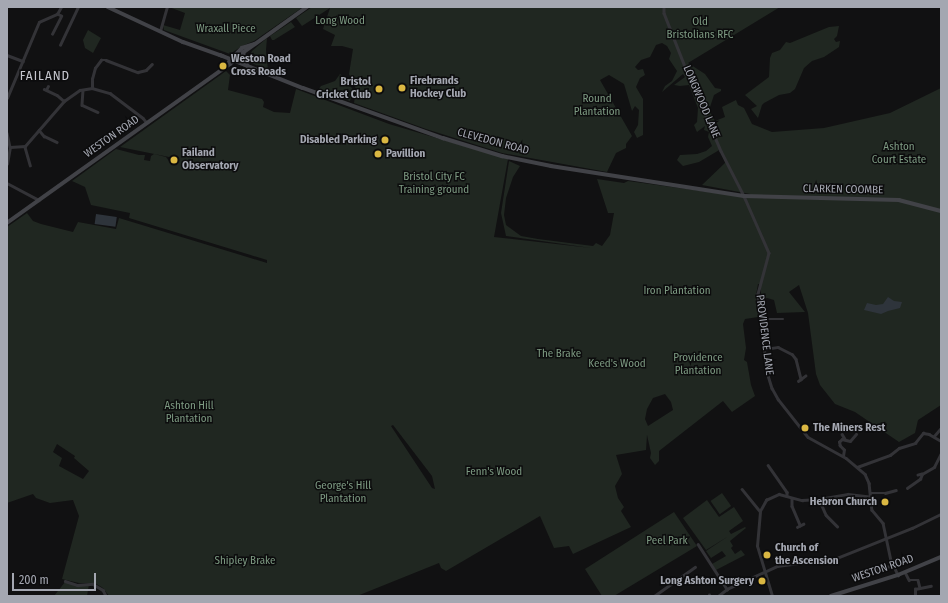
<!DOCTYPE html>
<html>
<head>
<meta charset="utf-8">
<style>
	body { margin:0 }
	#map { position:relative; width:948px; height:603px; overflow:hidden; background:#111112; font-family:"Fira Sans Condensed",sans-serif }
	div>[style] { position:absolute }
	.green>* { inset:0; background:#202721; transform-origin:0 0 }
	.water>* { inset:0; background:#2e343b; transform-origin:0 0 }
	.street>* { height:2.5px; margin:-1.25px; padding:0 1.25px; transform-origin:1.25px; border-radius:1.25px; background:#333337 }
	.secondary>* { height:3.5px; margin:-1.75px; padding:0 1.75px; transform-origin:1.75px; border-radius:1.75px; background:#414247 }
	.dots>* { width:11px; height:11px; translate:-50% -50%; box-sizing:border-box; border:2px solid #0c0c0d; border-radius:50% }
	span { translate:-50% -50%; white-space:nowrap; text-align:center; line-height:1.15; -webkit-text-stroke:3px #0c0c0d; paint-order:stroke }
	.park-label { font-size:11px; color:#7d9a82 }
	.poi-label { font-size:11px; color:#a4a7b1; font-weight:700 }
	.left { translate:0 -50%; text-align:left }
	.right { translate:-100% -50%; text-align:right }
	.street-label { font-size:11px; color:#a4a7b1 }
	.quarter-label { font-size:13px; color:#c5c6ce; letter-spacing:1px }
	.frame { position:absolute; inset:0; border:8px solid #a4a7b1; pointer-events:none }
	.scale { position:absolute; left:12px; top:573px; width:84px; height:18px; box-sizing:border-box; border:2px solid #a4a7b1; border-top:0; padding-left:5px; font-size:12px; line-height:14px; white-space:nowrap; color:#a4a7b1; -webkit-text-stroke:3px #0c0c0d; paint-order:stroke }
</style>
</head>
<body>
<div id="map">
	<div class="green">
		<i style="clip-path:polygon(169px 7px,303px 7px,254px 41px,242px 46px,230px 54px,164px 30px,163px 25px,180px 30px,185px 13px)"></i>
		<i style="clip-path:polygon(evenodd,312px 7px,780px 7px,688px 63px,705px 74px,715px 88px,721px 89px,721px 91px,714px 95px,709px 110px,715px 121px,725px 117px,722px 107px,736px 100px,738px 105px,744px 108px,752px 124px,772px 132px,824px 128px,890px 113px,941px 88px,941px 405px,918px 420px,915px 433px,899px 442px,855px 412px,835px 404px,820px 385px,816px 374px,808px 313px,799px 285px,789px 292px,805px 312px,777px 313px,774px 300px,767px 298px,761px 300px,761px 285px,758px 284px,756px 295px,758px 317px,745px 319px,743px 324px,746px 348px,744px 360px,747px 362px,751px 385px,755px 396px,732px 412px,723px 401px,659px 451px,659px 461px,655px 465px,650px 458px,651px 453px,647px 435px,646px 450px,616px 455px,622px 474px,615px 486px,618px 498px,624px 507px,621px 511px,631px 527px,573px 554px,569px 546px,554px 548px,540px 516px,446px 571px,441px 568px,439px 563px,357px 596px,109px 596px,103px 588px,95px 583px,79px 583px,62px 579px,79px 516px,73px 500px,50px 503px,36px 498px,33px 494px,7px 503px,7px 227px,27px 213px,33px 221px,41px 224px,73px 232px,78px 222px,116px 229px,119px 218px,267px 263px,267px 260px,129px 218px,130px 213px,91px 205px,85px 187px,72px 181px,116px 149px,139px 155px,145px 155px,144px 160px,150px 161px,151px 156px,154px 154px,166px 157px,169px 161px,175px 162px,177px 159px,174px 158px,120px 147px,226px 71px,230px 75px,228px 90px,262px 99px,264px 102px,263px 107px,274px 112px,290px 113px,296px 89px,389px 124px,508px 159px,494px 237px,591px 248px,506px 236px,501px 213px,509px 161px,520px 166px,513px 177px,506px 198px,504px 215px,506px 225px,521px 236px,538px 239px,593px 246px,596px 243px,602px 246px,610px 235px,614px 213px,608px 213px,597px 179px,624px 183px,628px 181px,752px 198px,750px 194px,702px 185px,726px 162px,721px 149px,699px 162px,683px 166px,677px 160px,680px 155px,697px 154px,706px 151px,712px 146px,708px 137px,709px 132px,704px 130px,705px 126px,697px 132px,696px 130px,694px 125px,697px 122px,698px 108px,689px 85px,680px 86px,674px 85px,685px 77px,683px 74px,662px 92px,665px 86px,672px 81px,677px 71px,669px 59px,671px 53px,667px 46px,662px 43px,656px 45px,650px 57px,641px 60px,635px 67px,638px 70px,643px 69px,645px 75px,640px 78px,636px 87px,643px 99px,643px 135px,637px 138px,634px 132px,638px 125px,639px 110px,635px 106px,632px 111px,624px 84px,609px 75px,600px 80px,632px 136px,626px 144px,626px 148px,616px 153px,607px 172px,502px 153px,426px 129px,354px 103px,356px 89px,349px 74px,353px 49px,342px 46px,331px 46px,335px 35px,323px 29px,330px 8px,302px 26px,296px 18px,312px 7px,665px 394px,671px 402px,673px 410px,648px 426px,645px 419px,647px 409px,653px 398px,665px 394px,312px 7px,393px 425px,432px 476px,435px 489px,432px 488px,391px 426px,393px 425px,312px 7px,57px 444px,75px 456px,74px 458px,89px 471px,83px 479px,59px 466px,62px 458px,53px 452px,57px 444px)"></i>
		<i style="clip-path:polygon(291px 22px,295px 27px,274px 40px,272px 40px,270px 36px)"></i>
		<i style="clip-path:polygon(839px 26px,837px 36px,834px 39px,836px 42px,840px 41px,839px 47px,824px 57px,812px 61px,804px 68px,795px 89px,790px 93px,779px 95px,764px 103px,762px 105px,758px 118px,751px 109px,757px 106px,745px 95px,769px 77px,770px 58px,772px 53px,780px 50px,786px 42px,790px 43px,829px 27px)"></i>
		<i style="clip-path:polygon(88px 30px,101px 38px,93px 53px,85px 48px,83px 40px)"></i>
		<i style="clip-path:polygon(267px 38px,266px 50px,268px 70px,251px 63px,249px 57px,252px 51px)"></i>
		<i style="clip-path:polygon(340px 74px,345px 78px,353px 90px,350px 101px,318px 90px,321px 86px,335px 81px)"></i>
		<i style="left:722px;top:493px;width:16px;height:14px;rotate:55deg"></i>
		<i style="clip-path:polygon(707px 500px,724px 524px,719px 517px,734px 507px,743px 521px,729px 531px,731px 534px,745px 527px,746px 528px,730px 541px,733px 546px,731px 548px,735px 554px,741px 550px,745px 555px,716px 570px,712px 564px,726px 556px,722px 551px,711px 558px,706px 551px,727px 537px,706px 550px,683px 518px)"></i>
		<i style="clip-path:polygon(674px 512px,697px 546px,614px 596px,602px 596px,585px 569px)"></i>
		<i style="clip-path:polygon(65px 582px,77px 586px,89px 584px,87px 596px,54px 596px)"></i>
	</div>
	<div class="water">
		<i style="left:96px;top:214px;width:21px;height:10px;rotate:8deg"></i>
		<i style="clip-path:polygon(888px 297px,894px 301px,902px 302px,900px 308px,888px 311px,881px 314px,864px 310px,867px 303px,876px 305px,883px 304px)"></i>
	</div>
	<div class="street">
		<i style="left:664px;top:7px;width:6px;rotate:90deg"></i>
		<i style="left:664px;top:13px;width:60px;rotate:68.6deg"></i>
		<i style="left:686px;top:69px;width:89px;rotate:66.9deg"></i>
		<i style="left:721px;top:151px;width:51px;rotate:62.9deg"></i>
		<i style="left:744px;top:196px;width:62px;rotate:66.3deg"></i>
		<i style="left:769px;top:253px;width:42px;rotate:105deg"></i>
		<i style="left:758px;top:294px;width:79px;rotate:83.4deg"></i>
		<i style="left:767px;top:372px;width:17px;rotate:73deg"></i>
		<i style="left:772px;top:388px;width:13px;rotate:61deg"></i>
		<i style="left:778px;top:399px;width:48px;rotate:51.7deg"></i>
		<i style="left:808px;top:437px;width:43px;rotate:28.9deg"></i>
		<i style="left:846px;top:458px;width:25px;rotate:40deg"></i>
		<i style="left:865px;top:474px;width:10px;rotate:66deg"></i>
		<i style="left:869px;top:483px;width:27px;rotate:84deg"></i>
		<i style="left:872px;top:510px;width:17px;rotate:50deg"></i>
		<i style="left:883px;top:523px;width:38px;rotate:78deg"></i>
		<i style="left:891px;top:560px;width:17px;rotate:65deg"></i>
		<i style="left:160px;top:31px;width:25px;rotate:-74deg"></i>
		<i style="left:52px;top:34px;width:20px;rotate:-63deg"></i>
		<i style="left:61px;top:16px;width:4px;rotate:-153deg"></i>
		<i style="left:60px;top:45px;width:42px;rotate:-64.7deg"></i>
		<i style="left:7px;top:55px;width:17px;rotate:21deg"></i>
		<i style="left:92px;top:88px;width:9px;rotate:-90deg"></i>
		<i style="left:92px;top:79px;width:11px;rotate:-75deg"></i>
		<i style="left:95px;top:68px;width:10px;rotate:-53deg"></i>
		<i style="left:101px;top:60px;width:5px"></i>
		<i style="left:106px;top:60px;width:34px;rotate:21deg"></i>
		<i style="left:138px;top:72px;width:8px;rotate:-14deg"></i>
		<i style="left:146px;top:70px;width:8px;rotate:-45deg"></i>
		<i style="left:44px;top:89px;width:14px;rotate:25deg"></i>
		<i style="left:57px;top:95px;width:9px;rotate:41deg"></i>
		<i style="left:46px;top:90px;width:4px;rotate:-63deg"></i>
		<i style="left:83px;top:90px;width:15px;rotate:94deg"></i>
		<i style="left:82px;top:105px;width:17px;rotate:24deg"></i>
		<i style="left:7px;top:98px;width:82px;rotate:-67.2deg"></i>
		<i style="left:39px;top:22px;width:20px;rotate:-24deg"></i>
		<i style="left:57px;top:14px;width:8px;rotate:-60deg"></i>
		<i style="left:39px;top:130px;width:8px;rotate:50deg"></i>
		<i style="left:44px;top:136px;width:14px;rotate:25deg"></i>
		<i style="left:7px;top:133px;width:14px;rotate:78deg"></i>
		<i style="left:25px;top:147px;width:19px;rotate:74deg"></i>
		<i style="left:7px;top:164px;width:17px;rotate:-80deg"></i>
		<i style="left:10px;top:147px;width:15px;rotate:-4deg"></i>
		<i style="left:25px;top:146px;width:60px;rotate:-49.1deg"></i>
		<i style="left:64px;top:101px;width:19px;rotate:-35deg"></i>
		<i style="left:80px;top:90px;width:12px;rotate:-9deg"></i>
		<i style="left:92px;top:88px;width:19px;rotate:16deg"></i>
		<i style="left:110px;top:93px;width:41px;rotate:37.1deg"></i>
		<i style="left:143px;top:118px;width:6px;rotate:51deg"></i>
		<i style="left:7px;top:183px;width:36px;rotate:28deg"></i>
		<i style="left:762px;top:319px;width:21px"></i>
		<i style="left:765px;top:349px;width:13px;rotate:-9deg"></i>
		<i style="left:778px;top:347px;width:16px;rotate:27deg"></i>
		<i style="left:792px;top:354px;width:6px;rotate:51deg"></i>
		<i style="left:796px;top:359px;width:21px;rotate:76deg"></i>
		<i style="left:798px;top:381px;width:9px;rotate:-36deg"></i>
		<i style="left:842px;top:434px;width:6px;rotate:59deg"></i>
		<i style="left:934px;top:436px;width:11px;rotate:-49deg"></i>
		<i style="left:843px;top:456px;width:6px;rotate:-81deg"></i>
		<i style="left:844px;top:450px;width:6px;rotate:-135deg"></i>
		<i style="left:840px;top:446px;width:4px;rotate:-104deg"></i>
		<i style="left:839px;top:442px;width:4px;rotate:-45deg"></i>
		<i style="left:842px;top:439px;width:8px;rotate:14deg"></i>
		<i style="left:850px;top:441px;width:9px;rotate:-49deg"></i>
		<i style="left:768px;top:465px;width:33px;rotate:55deg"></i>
		<i style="left:787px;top:492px;width:4px;rotate:90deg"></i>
		<i style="left:857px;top:467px;width:35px;rotate:-20deg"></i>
		<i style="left:890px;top:455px;width:11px;rotate:-38deg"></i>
		<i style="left:899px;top:448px;width:17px;rotate:-17deg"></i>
		<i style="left:915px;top:443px;width:13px;rotate:-51deg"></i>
		<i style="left:923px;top:433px;width:6px;rotate:9deg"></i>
		<i style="left:929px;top:434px;width:14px;rotate:30deg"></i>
		<i style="left:922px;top:474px;width:14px;rotate:-30deg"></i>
		<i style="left:934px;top:467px;width:16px;rotate:-63deg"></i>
		<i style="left:907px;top:488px;width:16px;rotate:-35deg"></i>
		<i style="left:920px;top:479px;width:5px;rotate:-68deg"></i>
		<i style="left:922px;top:474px;width:4px;rotate:166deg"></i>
		<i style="left:742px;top:489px;width:28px;rotate:51deg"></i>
		<i style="left:870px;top:493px;width:15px"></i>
		<i style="left:885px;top:493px;width:11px;rotate:-15deg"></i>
		<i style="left:792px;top:498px;width:8px;rotate:90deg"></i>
		<i style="left:792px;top:506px;width:21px;rotate:67deg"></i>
		<i style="left:819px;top:499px;width:17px;rotate:66deg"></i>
		<i style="left:826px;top:515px;width:16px;rotate:45deg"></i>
		<i style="left:797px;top:527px;width:7px;rotate:-27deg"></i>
		<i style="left:698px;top:544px;width:54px;rotate:57.2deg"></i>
		<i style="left:875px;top:570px;width:20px;rotate:-15deg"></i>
		<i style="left:905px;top:572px;width:9px;rotate:63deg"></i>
		<i style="left:909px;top:580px;width:9px"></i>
		<i style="left:918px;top:580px;width:8px;rotate:76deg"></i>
		<i style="left:65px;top:581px;width:13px;rotate:18deg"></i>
		<i style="left:77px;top:585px;width:16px;rotate:-4deg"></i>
		<i style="left:93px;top:584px;width:12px;rotate:31deg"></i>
		<i style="left:103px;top:590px;width:7px;rotate:63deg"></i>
		<i style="left:915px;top:594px;width:5px;rotate:-90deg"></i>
		<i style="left:915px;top:589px;width:16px;rotate:-11deg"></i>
		<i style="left:654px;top:596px;width:50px;rotate:-35.3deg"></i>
		<i style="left:709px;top:596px;width:1px;rotate:-90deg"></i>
		<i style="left:718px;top:596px;width:11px;rotate:-38deg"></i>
		<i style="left:727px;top:589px;width:55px;rotate:-24.7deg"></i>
		<i style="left:777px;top:566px;width:61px;rotate:-7.6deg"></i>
		<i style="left:837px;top:558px;width:81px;rotate:-21.8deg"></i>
		<i style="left:912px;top:528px;width:32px;rotate:-26deg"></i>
		<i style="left:772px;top:596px;width:52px;rotate:-106.7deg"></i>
		<i style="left:757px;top:546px;width:35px;rotate:-85deg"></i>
		<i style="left:760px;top:511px;width:13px;rotate:-61deg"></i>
		<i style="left:766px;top:500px;width:14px;rotate:-25deg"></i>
		<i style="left:779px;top:494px;width:24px;rotate:15deg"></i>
		<i style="left:802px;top:500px;width:17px;rotate:-3deg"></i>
		<i style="left:819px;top:499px;width:29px;rotate:-10deg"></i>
		<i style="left:848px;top:494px;width:23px;rotate:7deg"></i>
	</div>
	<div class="secondary">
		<i style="left:108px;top:7px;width:83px;rotate:25deg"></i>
		<i style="left:183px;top:42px;width:42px;rotate:19.3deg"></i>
		<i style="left:244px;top:52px;width:8px;rotate:90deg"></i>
		<i style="left:244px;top:60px;width:7px;rotate:56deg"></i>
		<i style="left:220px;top:55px;width:89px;rotate:21.7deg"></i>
		<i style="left:303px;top:88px;width:149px;rotate:19.7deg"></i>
		<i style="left:443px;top:138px;width:62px;rotate:17deg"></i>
		<i style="left:502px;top:156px;width:50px;rotate:11.5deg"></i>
		<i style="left:551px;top:166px;width:195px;rotate:8.8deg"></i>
		<i style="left:744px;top:196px;width:155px;rotate:1.5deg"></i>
		<i style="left:899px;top:200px;width:43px;rotate:14.7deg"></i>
		<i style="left:229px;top:62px;width:19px;rotate:-47deg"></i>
		<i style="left:242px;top:48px;width:13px;rotate:-18deg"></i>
		<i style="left:7px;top:223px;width:274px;rotate:-35.5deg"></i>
		<i style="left:230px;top:64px;width:18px;rotate:-41deg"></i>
		<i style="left:244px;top:52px;width:77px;rotate:-35.5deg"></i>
		<i style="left:831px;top:596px;width:70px;rotate:-17.4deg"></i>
		<i style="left:898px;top:575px;width:47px;rotate:-22.7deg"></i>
	</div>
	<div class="dots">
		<i style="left:223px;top:66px;background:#dab742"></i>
		<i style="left:402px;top:88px;background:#dab742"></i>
		<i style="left:379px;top:89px;background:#dab742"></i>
		<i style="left:385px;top:140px;background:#dab742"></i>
		<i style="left:378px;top:154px;background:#dab742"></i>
		<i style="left:174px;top:160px;background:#dab742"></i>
		<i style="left:805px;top:428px;background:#dab742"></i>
		<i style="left:885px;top:502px;background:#dab742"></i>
		<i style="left:767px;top:555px;background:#dab742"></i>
		<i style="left:762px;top:581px;background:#dab742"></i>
	</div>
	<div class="park-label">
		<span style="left:340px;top:21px">Long Wood</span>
		<span style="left:700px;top:29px">Old<br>Bristolians RFC</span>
		<span style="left:226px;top:29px">Wraxall Piece</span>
		<span style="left:597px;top:106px">Round<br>Plantation</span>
		<span style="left:899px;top:154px">Ashton<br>Court Estate</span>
		<span style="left:434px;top:184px">Bristol City FC<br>Training ground</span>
		<span style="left:677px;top:291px">Iron Plantation</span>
		<span style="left:559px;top:354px">The Brake</span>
		<span style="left:698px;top:365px">Providence<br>Plantation</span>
		<span style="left:617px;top:364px">Keed's Wood</span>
		<span style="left:189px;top:413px">Ashton Hill<br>Plantation</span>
		<span style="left:494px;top:472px">Fenn's Wood</span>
		<span style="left:343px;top:493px">George's Hill<br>Plantation</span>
		<span style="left:667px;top:541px">Peel Park</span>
		<span style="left:245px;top:561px">Shipley Brake</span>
	</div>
	<div class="poi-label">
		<span class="left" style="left:231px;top:66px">Weston Road<br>Cross Roads</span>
		<span class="left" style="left:410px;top:88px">Firebrands<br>Hockey Club</span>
		<span class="right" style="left:371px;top:89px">Bristol<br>Cricket Club</span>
		<span class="right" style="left:377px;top:140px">Disabled Parking</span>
		<span class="left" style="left:182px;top:160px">Failand<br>Observatory</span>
		<span class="left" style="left:386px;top:154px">Pavillion</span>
		<span class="left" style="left:813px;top:428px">The Miners Rest</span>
		<span class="right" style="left:877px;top:502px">Hebron Church</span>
		<span class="left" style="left:775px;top:555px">Church of<br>the Ascension</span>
		<span class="right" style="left:754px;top:581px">Long Ashton Surgery</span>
	</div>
	<div class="street-label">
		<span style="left:701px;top:102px;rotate:67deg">LONGWOOD LANE</span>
		<span style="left:112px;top:137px;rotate:-35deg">WESTON ROAD</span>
		<span style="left:493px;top:142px;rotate:15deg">CLEVEDON ROAD</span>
		<span style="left:843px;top:190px;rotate:1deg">CLARKEN COOMBE</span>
		<span style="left:764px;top:335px;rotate:83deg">PROVIDENCE LANE</span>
		<span style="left:883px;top:569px;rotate:-19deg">WESTON ROAD</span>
	</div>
	<div class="quarter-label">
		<span style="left:45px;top:76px">FAILAND</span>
	</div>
	<div class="frame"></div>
	<div class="scale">200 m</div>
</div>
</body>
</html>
